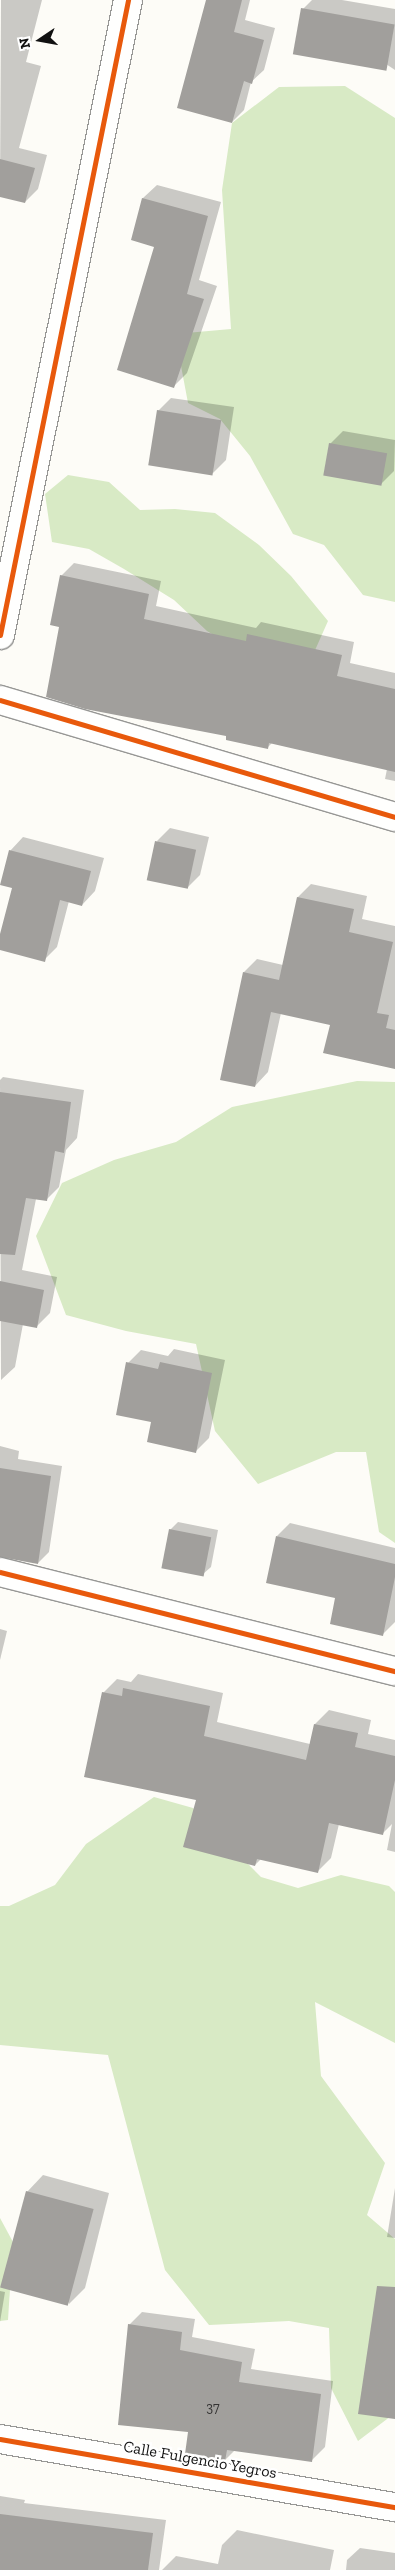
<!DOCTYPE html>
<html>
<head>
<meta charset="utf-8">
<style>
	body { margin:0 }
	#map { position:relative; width:395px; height:2570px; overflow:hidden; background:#fdfcf7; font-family:"Zilla Slab",serif }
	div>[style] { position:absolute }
	.forest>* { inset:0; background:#d8eac5 }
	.shadow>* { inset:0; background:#0003 }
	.building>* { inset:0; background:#a19f9c; transform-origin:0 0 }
	.roads { filter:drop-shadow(1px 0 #979795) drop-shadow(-1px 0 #979795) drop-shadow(0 1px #979795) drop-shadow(0 -1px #979795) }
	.street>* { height:28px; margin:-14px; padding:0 14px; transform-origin:14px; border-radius:14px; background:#fffffe }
	.cycleway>* { height:5px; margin:-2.5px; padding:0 2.5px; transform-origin:2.5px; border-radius:2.5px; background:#e8590c }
	span { translate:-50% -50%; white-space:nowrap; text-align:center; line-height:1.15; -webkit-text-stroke:5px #fff; paint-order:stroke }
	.number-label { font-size:14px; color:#353434 }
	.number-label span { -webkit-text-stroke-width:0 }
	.street-label { font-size:16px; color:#111 }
	.north { position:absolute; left:15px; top:15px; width:50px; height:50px; -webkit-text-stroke:4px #fff; paint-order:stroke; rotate:258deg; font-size:14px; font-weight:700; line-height:20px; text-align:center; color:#111 }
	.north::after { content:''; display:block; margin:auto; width:18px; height:22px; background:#111; clip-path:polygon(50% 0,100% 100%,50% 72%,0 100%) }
</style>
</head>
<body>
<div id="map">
	<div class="forest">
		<i style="clip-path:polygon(345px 86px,395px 118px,395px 602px,363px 595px,324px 545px,293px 534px,250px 456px,220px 419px,188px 403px,175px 334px,231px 329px,222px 190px,232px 123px,279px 87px)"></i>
		<i style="clip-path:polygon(68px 475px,109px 482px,140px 510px,175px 509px,215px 513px,259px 545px,291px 576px,328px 621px,312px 657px,260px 663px,207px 631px,174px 600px,124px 569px,89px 549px,52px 542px,45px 494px)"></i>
		<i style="clip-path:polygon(357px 1081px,395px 1082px,395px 1543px,379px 1532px,366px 1452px,336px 1452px,258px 1484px,215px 1431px,196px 1344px,126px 1331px,66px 1315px,36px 1236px,62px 1183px,114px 1160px,176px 1142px,232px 1107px)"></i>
		<i style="clip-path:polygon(154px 1797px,193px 1808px,261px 1877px,298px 1888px,341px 1875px,389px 1886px,395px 1892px,395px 2043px,315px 2002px,321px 2076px,385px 2163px,367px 2215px,395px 2239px,395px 2413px,358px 2441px,331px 2388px,329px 2328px,289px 2321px,209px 2325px,165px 2270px,108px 2055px,0 2045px,0 1906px,9px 1906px,55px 1885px,86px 1844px)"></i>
		<i style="clip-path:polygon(0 2218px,13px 2242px,8px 2320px,0 2321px)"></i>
	</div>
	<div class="shadow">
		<i style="clip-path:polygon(1px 0,42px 0,26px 62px,41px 66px,19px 148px,47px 155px,38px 189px,25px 202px,0 195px)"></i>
		<i style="clip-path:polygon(207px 0,250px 0,245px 20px,275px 28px,264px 70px,251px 82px,244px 110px,232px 122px)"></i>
		<i style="clip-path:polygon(312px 0,342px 0,395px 9px,395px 70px,303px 9px)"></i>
		<i style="clip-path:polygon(157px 185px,221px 202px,199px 280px,217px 286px,187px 373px,174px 386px,155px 246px,133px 239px,143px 198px)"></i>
		<i style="clip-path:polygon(171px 398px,234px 407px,226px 460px,213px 473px,158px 411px)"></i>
		<i style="clip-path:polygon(343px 431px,395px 440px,394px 471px,381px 484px,330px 444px)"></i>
		<i style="clip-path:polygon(74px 563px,161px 581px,156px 606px,256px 628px,261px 622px,354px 642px,350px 663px,395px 673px,395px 781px,385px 779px,387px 769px,272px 743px,268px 747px,228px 735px,61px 626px,61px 576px)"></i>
		<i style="clip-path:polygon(170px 828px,209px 837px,200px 875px,187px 888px,157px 841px)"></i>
		<i style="clip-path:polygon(23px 837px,104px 858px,95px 891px,82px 905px,69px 901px,57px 947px,44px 960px,0 949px,0 939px,13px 887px,10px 851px)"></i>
		<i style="clip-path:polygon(311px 884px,367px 896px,362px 919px,395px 926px,395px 1068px,331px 1024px,281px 1013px,268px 1072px,255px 1086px,244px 972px,257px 959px,283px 965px,298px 897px)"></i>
		<i style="clip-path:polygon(3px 1077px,84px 1090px,77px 1138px,66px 1150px,59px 1187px,46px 1200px,36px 1199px,22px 1270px,57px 1277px,50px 1313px,36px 1327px,23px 1324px,15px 1367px,1px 1380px,0 1080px)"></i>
		<i style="clip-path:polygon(174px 1349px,225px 1360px,209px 1438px,196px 1451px,152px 1421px,128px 1363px,141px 1350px,168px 1356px)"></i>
		<i style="clip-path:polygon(0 1446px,19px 1451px,18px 1459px,62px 1466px,49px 1552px,38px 1563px,0 1554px)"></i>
		<i style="clip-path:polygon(178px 1522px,218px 1530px,211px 1567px,203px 1574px,170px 1530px)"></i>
		<i style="clip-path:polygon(290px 1523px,395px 1548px,395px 1622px,382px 1635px,337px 1598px,277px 1536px)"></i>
		<i style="clip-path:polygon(0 1629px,7px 1631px,0 1660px)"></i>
		<i style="clip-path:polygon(138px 1674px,223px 1693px,217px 1722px,310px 1744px,315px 1724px,329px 1710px,371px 1720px,368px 1734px,395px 1740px,395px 1852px,387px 1850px,392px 1824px,382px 1834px,339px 1824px,331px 1858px,318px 1871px,261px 1859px,255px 1865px,103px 1693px,117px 1679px,131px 1682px)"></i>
		<i style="clip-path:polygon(43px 2175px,109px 2193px,85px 2288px,69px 2304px,27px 2192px)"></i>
		<i style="clip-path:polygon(395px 2188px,395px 2238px,387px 2237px)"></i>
		<i style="clip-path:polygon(0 2291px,5px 2292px,0 2322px)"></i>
		<i style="clip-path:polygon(142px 2312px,195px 2319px,192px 2337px,255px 2349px,251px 2369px,333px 2381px,325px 2447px,311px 2461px,235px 2450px,225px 2460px,190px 2431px,129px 2325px)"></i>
		<i style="clip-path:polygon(0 2496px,25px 2500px,24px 2503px,166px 2520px,159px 2570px,0 2570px)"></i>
		<i style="clip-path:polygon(237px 2530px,334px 2550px,330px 2570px,162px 2570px,176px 2556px,218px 2564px,222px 2545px)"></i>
		<i style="clip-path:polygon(360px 2548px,395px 2553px,395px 2570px,346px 2570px,347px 2560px)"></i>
	</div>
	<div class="building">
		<i style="clip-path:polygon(206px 0,242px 0,234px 32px,264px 40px,252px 84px,244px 81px,232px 123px,177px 108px)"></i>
		<i style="left:301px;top:8px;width:95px;height:47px;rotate:10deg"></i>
		<i style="clip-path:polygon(0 159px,35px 168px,25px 203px,0 197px)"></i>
		<i style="clip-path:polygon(142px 198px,208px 216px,187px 294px,204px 299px,174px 388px,117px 370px,154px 247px,131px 240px)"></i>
		<i style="left:157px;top:410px;width:65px;height:56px;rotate:9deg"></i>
		<i style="left:329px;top:443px;width:59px;height:33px;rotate:10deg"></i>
		<i style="clip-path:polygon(60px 575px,149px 594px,144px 619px,246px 641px,247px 634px,342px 655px,337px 676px,395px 689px,395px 772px,269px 743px,268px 749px,226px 740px,226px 736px,85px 709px,46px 697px,59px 627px,50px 625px)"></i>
		<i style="left:155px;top:841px;width:42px;height:40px;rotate:12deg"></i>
		<i style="clip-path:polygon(9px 850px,91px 871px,82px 906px,60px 900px,45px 962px,0 950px,0 934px,12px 888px,0 885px)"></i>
		<i style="clip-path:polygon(297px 897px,354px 909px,349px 932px,393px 942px,377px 1013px,389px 1015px,386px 1028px,395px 1030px,395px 1069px,323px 1053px,330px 1025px,271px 1012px,255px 1087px,220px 1080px,243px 972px,279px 980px)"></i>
		<i style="clip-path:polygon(0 1092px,71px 1102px,64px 1153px,55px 1151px,47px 1201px,26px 1198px,15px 1255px,0 1254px)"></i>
		<i style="clip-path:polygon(0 1281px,44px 1290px,37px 1328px,0 1321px)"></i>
		<i style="clip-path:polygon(126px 1362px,158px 1369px,160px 1362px,212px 1373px,196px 1453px,147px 1442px,151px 1422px,116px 1415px)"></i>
		<i style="clip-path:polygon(0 1468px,51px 1476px,38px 1564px,0 1557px)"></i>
		<i style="left:169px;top:1529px;width:43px;height:40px;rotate:11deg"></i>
		<i style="clip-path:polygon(276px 1536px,395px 1564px,395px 1577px,383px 1636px,330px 1624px,335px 1598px,266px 1583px)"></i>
		<i style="clip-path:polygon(123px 1688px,210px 1706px,204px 1736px,306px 1760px,314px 1724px,358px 1733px,355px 1747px,395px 1756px,395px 1780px,383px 1835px,329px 1823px,318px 1873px,257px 1859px,255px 1866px,183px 1847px,196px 1800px,84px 1777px,102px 1692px,122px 1696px)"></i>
		<i style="left:26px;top:2191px;width:70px;height:100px;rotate:15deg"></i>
		<i style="clip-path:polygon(377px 2286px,395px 2287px,395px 2419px,358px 2414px)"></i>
		<i style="clip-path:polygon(128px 2324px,182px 2332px,180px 2350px,242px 2362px,239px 2382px,321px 2394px,312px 2462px,227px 2450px,225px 2461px,185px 2454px,188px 2432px,118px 2425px)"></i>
		<i style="clip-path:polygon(0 2514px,153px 2533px,148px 2570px,0 2570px)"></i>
	</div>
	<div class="roads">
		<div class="street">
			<i style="left:0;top:635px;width:648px;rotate:-78.6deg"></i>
			<i style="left:0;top:700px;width:412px;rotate:16.5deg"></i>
			<i style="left:0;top:1572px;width:407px;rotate:14.1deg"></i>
			<i style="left:0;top:2439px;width:401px;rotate:9.8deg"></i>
		</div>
	</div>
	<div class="cycleway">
		<i style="left:0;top:635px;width:648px;rotate:-78.6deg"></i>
		<i style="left:0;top:700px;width:412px;rotate:16.5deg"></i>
		<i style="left:0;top:1572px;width:407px;rotate:14.1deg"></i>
		<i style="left:0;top:2439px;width:401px;rotate:9.8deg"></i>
	</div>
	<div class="number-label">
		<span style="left:213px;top:2408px">37</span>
	</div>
	<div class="street-label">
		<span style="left:200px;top:2460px;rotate:10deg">Calle Fulgencio Yegros</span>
	</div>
	<div class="north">N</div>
</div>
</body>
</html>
